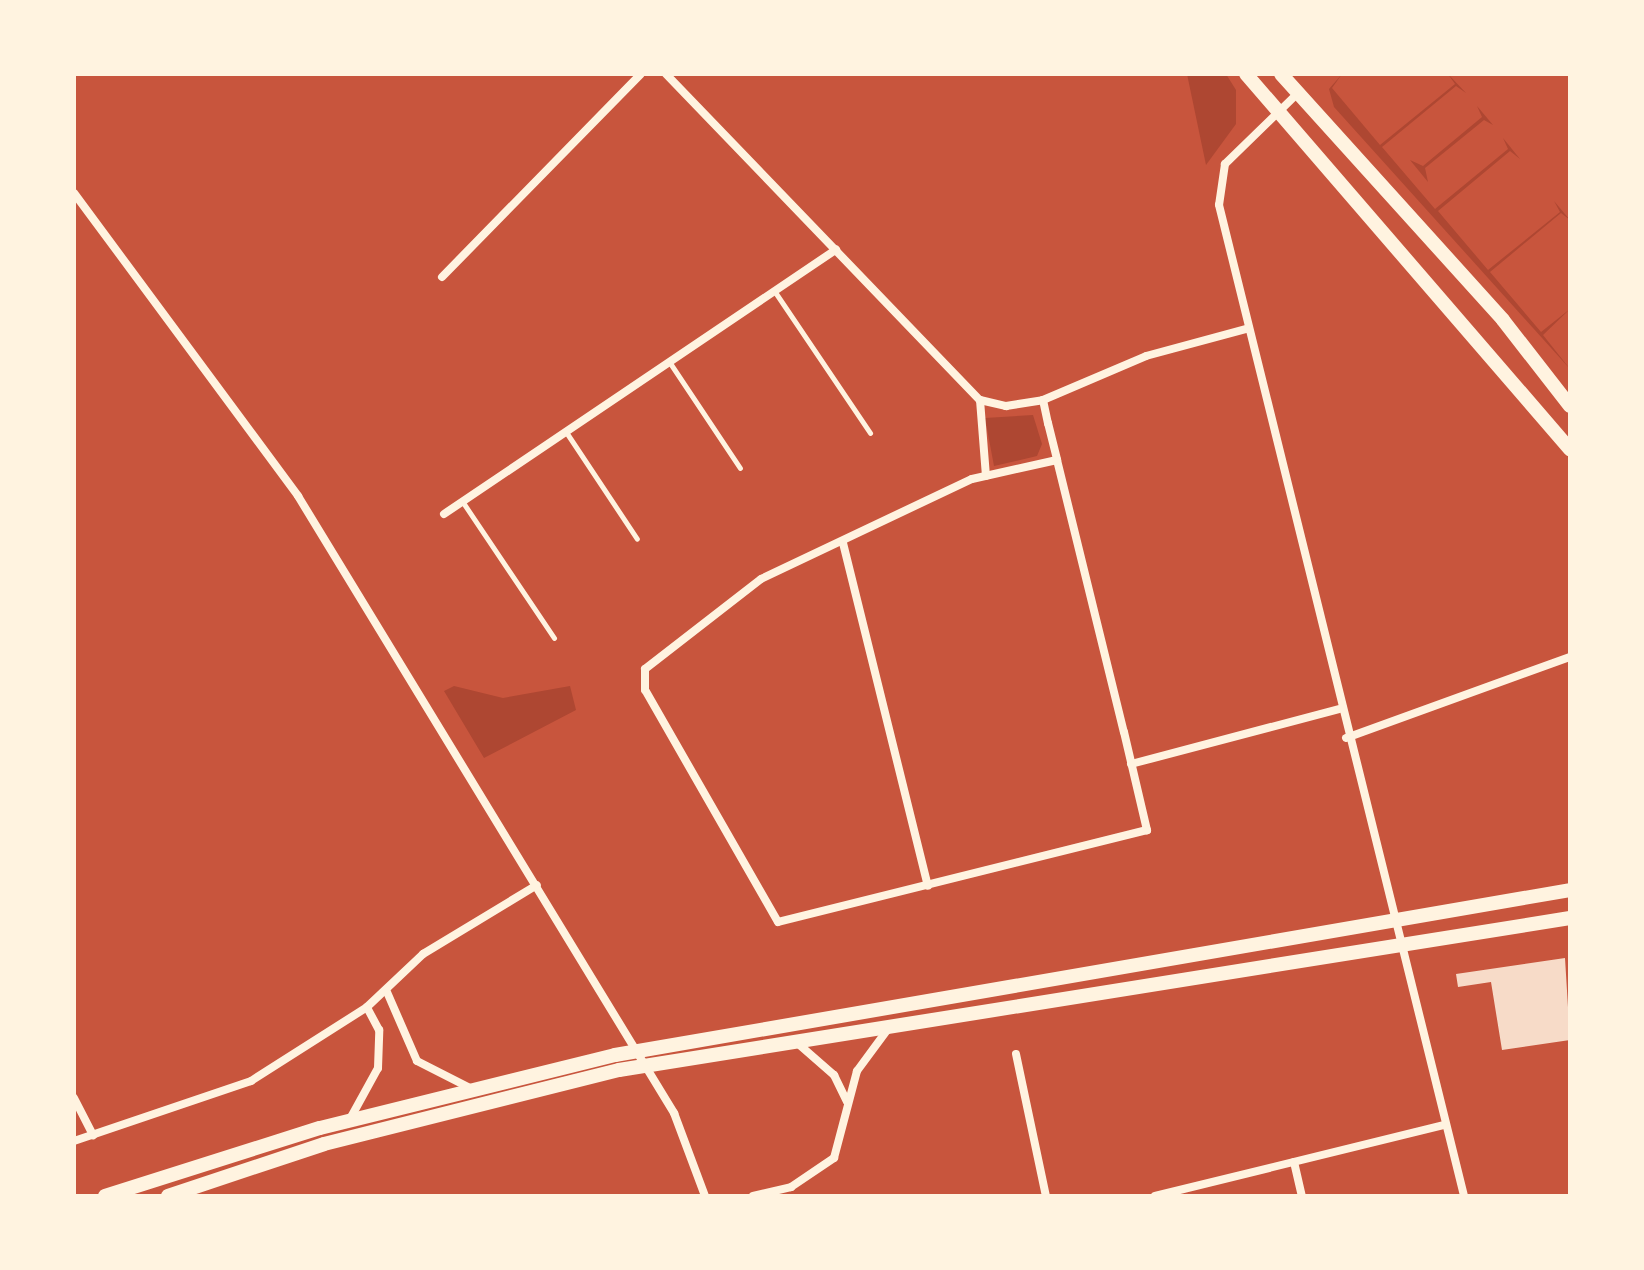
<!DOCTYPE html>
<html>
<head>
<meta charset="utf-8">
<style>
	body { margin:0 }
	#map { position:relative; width:1644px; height:1270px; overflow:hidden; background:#c8553d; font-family:Signika,sans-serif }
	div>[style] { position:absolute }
	.green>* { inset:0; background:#ae4732 }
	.building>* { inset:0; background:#f7dbc8 }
	.service>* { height:5px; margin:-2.5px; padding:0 2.5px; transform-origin:2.5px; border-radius:2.5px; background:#fff3e0 }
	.minor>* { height:8px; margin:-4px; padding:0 4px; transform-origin:4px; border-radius:4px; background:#fff3e0 }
	.secondary>* { height:14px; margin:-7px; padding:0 7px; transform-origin:7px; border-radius:7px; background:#fff3e0 }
	.primary>* { height:14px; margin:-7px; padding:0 7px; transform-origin:7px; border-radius:7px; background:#fff3e0 }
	span { translate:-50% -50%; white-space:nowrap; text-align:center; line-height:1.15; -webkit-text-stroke:6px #fff3e0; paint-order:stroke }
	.frame { position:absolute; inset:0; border:76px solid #fff3e0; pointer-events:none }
</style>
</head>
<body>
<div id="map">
	<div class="green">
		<i style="clip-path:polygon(1187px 74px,1226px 74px,1236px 90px,1236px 124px,1206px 165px)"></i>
		<i style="clip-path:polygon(1342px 74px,1332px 88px,1380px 145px,1455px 84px,1448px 74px,1466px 93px,1456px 86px,1382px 147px,1435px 209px,1508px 149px,1503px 138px,1520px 159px,1510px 151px,1438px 211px,1488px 270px,1560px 212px,1554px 201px,1570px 220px,1561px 213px,1490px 272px,1541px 332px,1570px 309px,1543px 335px,1570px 369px,1334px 107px,1329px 89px)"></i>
		<i style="clip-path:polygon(1477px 106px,1493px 125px,1484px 120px,1425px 168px,1428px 182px,1410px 160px,1423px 166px,1482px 117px)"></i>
		<i style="clip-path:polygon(1033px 415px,1042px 444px,1037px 456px,994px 466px,985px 418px)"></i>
		<i style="clip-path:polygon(454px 686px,503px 698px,570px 686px,576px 710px,484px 758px,444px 691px)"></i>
	</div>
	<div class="building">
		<i style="clip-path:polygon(1565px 958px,1570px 1040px,1502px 1050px,1491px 982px,1458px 987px,1456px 974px)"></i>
	</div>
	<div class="service">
		<i style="left:775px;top:292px;width:170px;rotate:56deg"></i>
		<i style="left:670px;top:363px;width:126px;rotate:56.3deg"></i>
		<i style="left:566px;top:432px;width:128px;rotate:56.4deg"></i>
		<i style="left:462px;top:501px;width:165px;rotate:56.1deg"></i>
	</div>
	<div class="minor">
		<i style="left:666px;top:74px;width:453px;rotate:46.1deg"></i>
		<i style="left:980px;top:400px;width:27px;rotate:13deg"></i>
		<i style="left:1006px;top:406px;width:37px;rotate:-9deg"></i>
		<i style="left:1043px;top:400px;width:112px;rotate:-23.1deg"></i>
		<i style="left:1146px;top:356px;width:104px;rotate:-15.1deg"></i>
		<i style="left:1298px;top:93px;width:102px;rotate:135.8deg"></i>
		<i style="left:1225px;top:164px;width:41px;rotate:98.3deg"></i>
		<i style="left:1219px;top:205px;width:1021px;rotate:76.11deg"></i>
		<i style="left:74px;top:193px;width:377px;rotate:53.5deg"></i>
		<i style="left:298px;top:496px;width:723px;rotate:58.64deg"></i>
		<i style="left:674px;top:1113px;width:89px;rotate:69.5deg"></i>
		<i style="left:442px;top:277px;width:284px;rotate:-45.6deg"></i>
		<i style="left:980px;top:400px;width:76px;rotate:85.5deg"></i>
		<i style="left:1043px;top:400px;width:24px;rotate:78deg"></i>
		<i style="left:1048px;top:423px;width:38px;rotate:76deg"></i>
		<i style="left:1057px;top:460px;width:280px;rotate:76.2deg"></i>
		<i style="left:1124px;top:732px;width:101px;rotate:76.8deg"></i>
		<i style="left:1147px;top:830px;width:380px;rotate:166deg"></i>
		<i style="left:778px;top:922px;width:267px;rotate:-119.8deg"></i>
		<i style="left:645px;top:690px;width:21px;rotate:-90deg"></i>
		<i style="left:645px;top:669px;width:147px;rotate:-37.8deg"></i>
		<i style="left:761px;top:579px;width:233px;rotate:-25.4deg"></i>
		<i style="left:972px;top:479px;width:87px;rotate:-12.6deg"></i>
		<i style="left:444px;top:514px;width:473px;rotate:-34deg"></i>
		<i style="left:843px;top:543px;width:353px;rotate:76.1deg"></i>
		<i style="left:1346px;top:738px;width:238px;rotate:-19.9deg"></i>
		<i style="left:1131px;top:764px;width:215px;rotate:-14.8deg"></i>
		<i style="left:387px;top:992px;width:75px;rotate:66.5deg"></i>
		<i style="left:417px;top:1061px;width:59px;rotate:27deg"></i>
		<i style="left:795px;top:1041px;width:52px;rotate:41.1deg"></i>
		<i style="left:834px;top:1075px;width:30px;rotate:64deg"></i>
		<i style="left:1016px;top:1054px;width:145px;rotate:78.1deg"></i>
		<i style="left:74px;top:1098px;width:42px;rotate:62.8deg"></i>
		<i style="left:350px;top:1119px;width:58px;rotate:-61.2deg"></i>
		<i style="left:378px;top:1068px;width:38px;rotate:-88deg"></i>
		<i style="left:379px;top:1030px;width:26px;rotate:-118deg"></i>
		<i style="left:74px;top:1141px;width:187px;rotate:-18.7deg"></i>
		<i style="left:251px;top:1081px;width:138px;rotate:-32.5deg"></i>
		<i style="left:367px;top:1007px;width:77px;rotate:-43.4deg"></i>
		<i style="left:423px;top:954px;width:133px;rotate:-31.2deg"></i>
		<i style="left:1294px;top:1162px;width:35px;rotate:77deg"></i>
		<i style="left:753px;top:1196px;width:39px;rotate:-13deg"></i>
		<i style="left:791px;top:1187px;width:52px;rotate:-34deg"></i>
		<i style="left:834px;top:1158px;width:90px;rotate:-75.2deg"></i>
		<i style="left:857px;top:1071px;width:52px;rotate:-53.6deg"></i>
		<i style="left:1155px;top:1196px;width:299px;rotate:-13.8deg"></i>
	</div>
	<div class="secondary">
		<i style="left:1246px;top:74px;width:496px;rotate:49.2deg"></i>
		<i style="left:1281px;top:74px;width:331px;rotate:47.9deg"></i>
		<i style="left:1503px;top:320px;width:109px;rotate:52.1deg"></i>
	</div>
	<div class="primary">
		<i style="left:105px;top:1196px;width:225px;rotate:-17.6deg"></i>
		<i style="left:320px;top:1128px;width:304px;rotate:-13.9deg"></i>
		<i style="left:615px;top:1055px;width:969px;rotate:-9.8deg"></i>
		<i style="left:168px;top:1196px;width:164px;rotate:-18.4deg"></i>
		<i style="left:324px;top:1144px;width:304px;rotate:-14.1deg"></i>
		<i style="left:619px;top:1070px;width:963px;rotate:-9.08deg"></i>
	</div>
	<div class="frame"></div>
</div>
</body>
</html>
